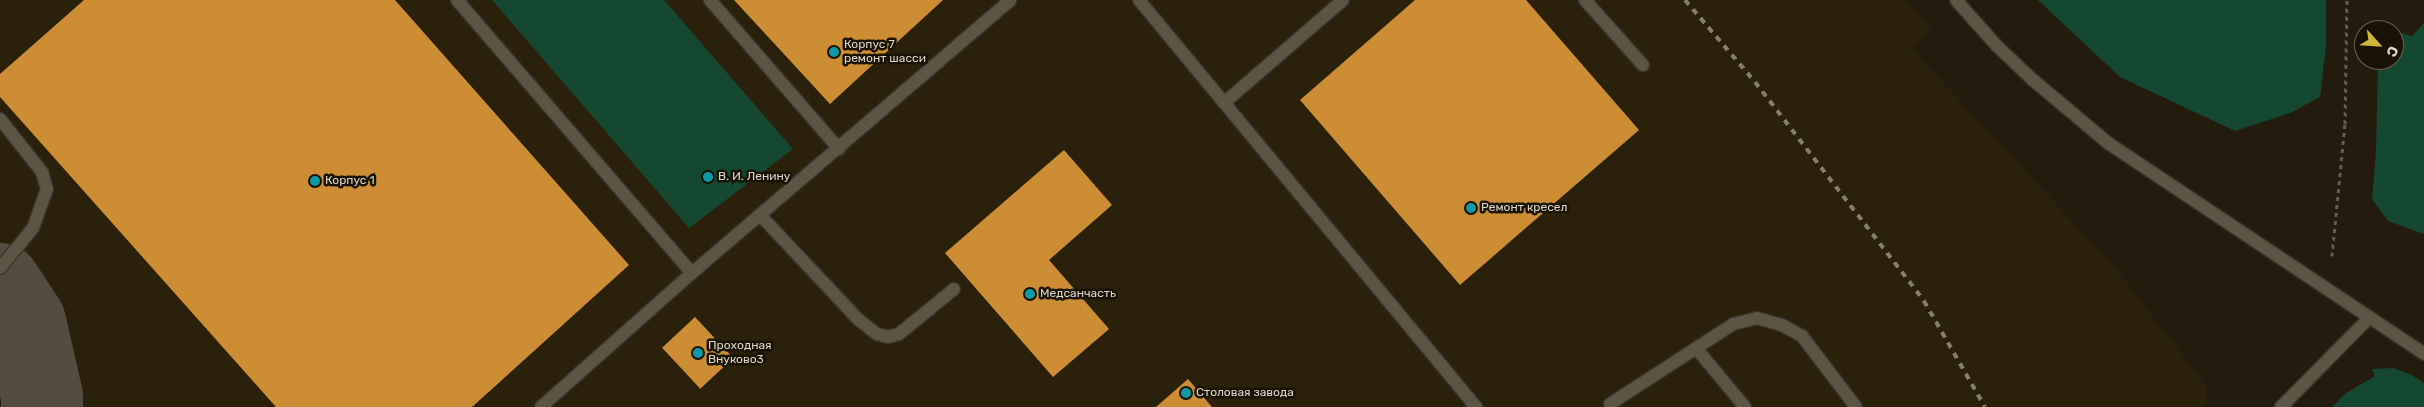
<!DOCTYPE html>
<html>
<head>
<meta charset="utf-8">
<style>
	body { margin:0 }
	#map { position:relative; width:2424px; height:407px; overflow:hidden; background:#231c0d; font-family:Rubik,sans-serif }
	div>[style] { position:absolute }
	.built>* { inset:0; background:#2b210a }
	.green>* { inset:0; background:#144831 }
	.taxiway>* { height:82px; margin:-41px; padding:0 41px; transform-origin:41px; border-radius:41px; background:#544d3f }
	.building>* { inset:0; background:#cd8d35; transform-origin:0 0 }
	.path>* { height:3px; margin-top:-1.5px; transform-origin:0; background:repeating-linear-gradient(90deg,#645d50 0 4px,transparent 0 8px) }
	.roads { filter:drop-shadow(1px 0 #3a352d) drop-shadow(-1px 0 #3a352d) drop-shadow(0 1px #3a352d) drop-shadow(0 -1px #3a352d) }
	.minor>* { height:12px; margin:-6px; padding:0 6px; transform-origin:6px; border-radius:6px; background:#5d5543 }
	.rail>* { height:4px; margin-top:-2px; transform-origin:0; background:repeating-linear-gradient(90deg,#847e71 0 6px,transparent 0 12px) }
	.dots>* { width:14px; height:14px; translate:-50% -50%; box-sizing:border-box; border:2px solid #1a1305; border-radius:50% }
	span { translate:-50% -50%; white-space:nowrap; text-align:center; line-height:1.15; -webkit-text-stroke:5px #1a1305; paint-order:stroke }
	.poi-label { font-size:12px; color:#dbd6cc }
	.left { translate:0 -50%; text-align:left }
	.north { position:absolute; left:2354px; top:20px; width:50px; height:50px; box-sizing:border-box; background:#1a1305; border:1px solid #676155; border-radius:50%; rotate:116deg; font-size:14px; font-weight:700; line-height:20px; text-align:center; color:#dbd6cc }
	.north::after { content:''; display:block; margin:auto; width:18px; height:22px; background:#cfb837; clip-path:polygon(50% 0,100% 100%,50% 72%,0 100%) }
</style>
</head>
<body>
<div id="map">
	<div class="built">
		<i style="clip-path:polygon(0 0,1907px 0,1932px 31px,1912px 49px,2113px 265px,2207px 387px,2207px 401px,2200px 407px,0 407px)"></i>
	</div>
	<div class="green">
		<i style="clip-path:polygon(492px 0,664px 0,793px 149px,689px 228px)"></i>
		<i style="clip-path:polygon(2038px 0,2326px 0,2326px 46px,2320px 97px,2290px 113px,2235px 131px,2120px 77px)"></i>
		<i style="clip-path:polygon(2424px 23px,2424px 234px,2388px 221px,2372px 199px,2376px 151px,2378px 60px,2394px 60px,2394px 31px,2412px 36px)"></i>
		<i style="clip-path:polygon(2393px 368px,2410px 374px,2424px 383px,2424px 407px,2332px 407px,2346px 393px,2375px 376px,2372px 369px)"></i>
	</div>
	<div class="taxiway">
		<i style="left:0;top:284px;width:45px;rotate:56.7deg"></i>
		<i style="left:25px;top:322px;width:76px;rotate:77.1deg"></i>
		<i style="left:42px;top:396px;width:11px;rotate:90deg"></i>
	</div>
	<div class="building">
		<i style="clip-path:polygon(84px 0,395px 0,629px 265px,472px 407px,276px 407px,0 97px,0 74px)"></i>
		<i style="clip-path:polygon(734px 0,943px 0,830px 104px)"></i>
		<i style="clip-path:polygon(1415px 0,1526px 0,1639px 130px,1460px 285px,1300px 100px)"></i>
		<i style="clip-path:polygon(1064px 150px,1112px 205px,1049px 260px,1109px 329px,1053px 377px,945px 253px)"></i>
		<i style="left:695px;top:317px;width:56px;height:45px;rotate:47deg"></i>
		<i style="clip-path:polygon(1188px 379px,1212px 407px,1156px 407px)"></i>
	</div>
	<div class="path">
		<i style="left:2332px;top:256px;width:133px;rotate:-84.4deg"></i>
		<i style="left:2345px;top:124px;width:124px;rotate:-89.1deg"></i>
	</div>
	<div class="roads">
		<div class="minor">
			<i style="left:457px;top:0;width:360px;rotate:49.3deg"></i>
			<i style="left:710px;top:0;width:197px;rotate:49.1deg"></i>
			<i style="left:1139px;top:0;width:528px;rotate:50.37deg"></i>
			<i style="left:1585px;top:0;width:87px;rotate:48.3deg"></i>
			<i style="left:1956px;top:0;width:62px;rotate:48.3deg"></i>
			<i style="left:1997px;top:46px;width:50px;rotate:43.4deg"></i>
			<i style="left:2033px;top:80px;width:98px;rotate:40deg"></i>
			<i style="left:2108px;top:143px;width:380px;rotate:33.7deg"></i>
			<i style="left:1224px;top:103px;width:157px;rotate:-40.9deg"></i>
			<i style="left:0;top:119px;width:68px;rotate:51.6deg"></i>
			<i style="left:42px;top:172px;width:18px;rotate:74deg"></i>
			<i style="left:47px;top:189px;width:41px;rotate:109.7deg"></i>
			<i style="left:33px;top:228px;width:52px;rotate:129.5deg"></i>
			<i style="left:760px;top:215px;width:144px;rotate:46.7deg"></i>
			<i style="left:859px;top:320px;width:23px;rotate:38deg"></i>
			<i style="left:877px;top:334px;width:11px;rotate:15deg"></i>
			<i style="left:888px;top:337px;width:11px;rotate:-15deg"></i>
			<i style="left:899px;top:334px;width:71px;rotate:-39.3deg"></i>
			<i style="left:1696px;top:348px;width:77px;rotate:50.3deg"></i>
			<i style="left:1610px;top:404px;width:147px;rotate:-33deg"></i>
			<i style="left:1733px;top:324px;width:25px;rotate:-14deg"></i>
			<i style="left:1757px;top:318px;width:26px;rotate:16deg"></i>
			<i style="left:1782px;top:325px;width:23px;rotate:29deg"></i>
			<i style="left:1802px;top:336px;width:89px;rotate:52.7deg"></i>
			<i style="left:541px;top:407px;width:202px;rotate:-41.6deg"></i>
			<i style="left:692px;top:273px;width:419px;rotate:-40.6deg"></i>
			<i style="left:2281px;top:407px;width:125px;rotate:-45.3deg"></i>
		</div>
	</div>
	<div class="rail">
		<i style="left:1685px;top:0;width:108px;rotate:49.5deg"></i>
		<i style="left:1755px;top:82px;width:277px;rotate:52.3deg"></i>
		<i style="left:1924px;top:301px;width:122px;rotate:60.1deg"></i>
	</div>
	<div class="dots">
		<i style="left:834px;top:52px;background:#0f9aa8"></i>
		<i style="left:708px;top:177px;background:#0f9aa8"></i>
		<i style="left:315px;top:181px;background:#0f9aa8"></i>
		<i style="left:1471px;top:208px;background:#0f9aa8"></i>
		<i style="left:1030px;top:294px;background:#0f9aa8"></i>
		<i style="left:698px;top:353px;background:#0f9aa8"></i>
		<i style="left:1186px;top:393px;background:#0f9aa8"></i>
	</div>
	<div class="poi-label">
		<span class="left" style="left:844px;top:52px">Корпус 7<br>ремонт шасси</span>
		<span class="left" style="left:718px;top:177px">В. И. Ленину</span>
		<span class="left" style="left:325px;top:181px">Корпус 1</span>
		<span class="left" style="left:1481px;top:208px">Ремонт кресел</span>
		<span class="left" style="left:1040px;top:294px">Медсанчасть</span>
		<span class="left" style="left:708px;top:353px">Проходная<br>Внуково3</span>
		<span class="left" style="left:1196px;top:393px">Столовая завода</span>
	</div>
	<div class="north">С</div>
</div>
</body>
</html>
